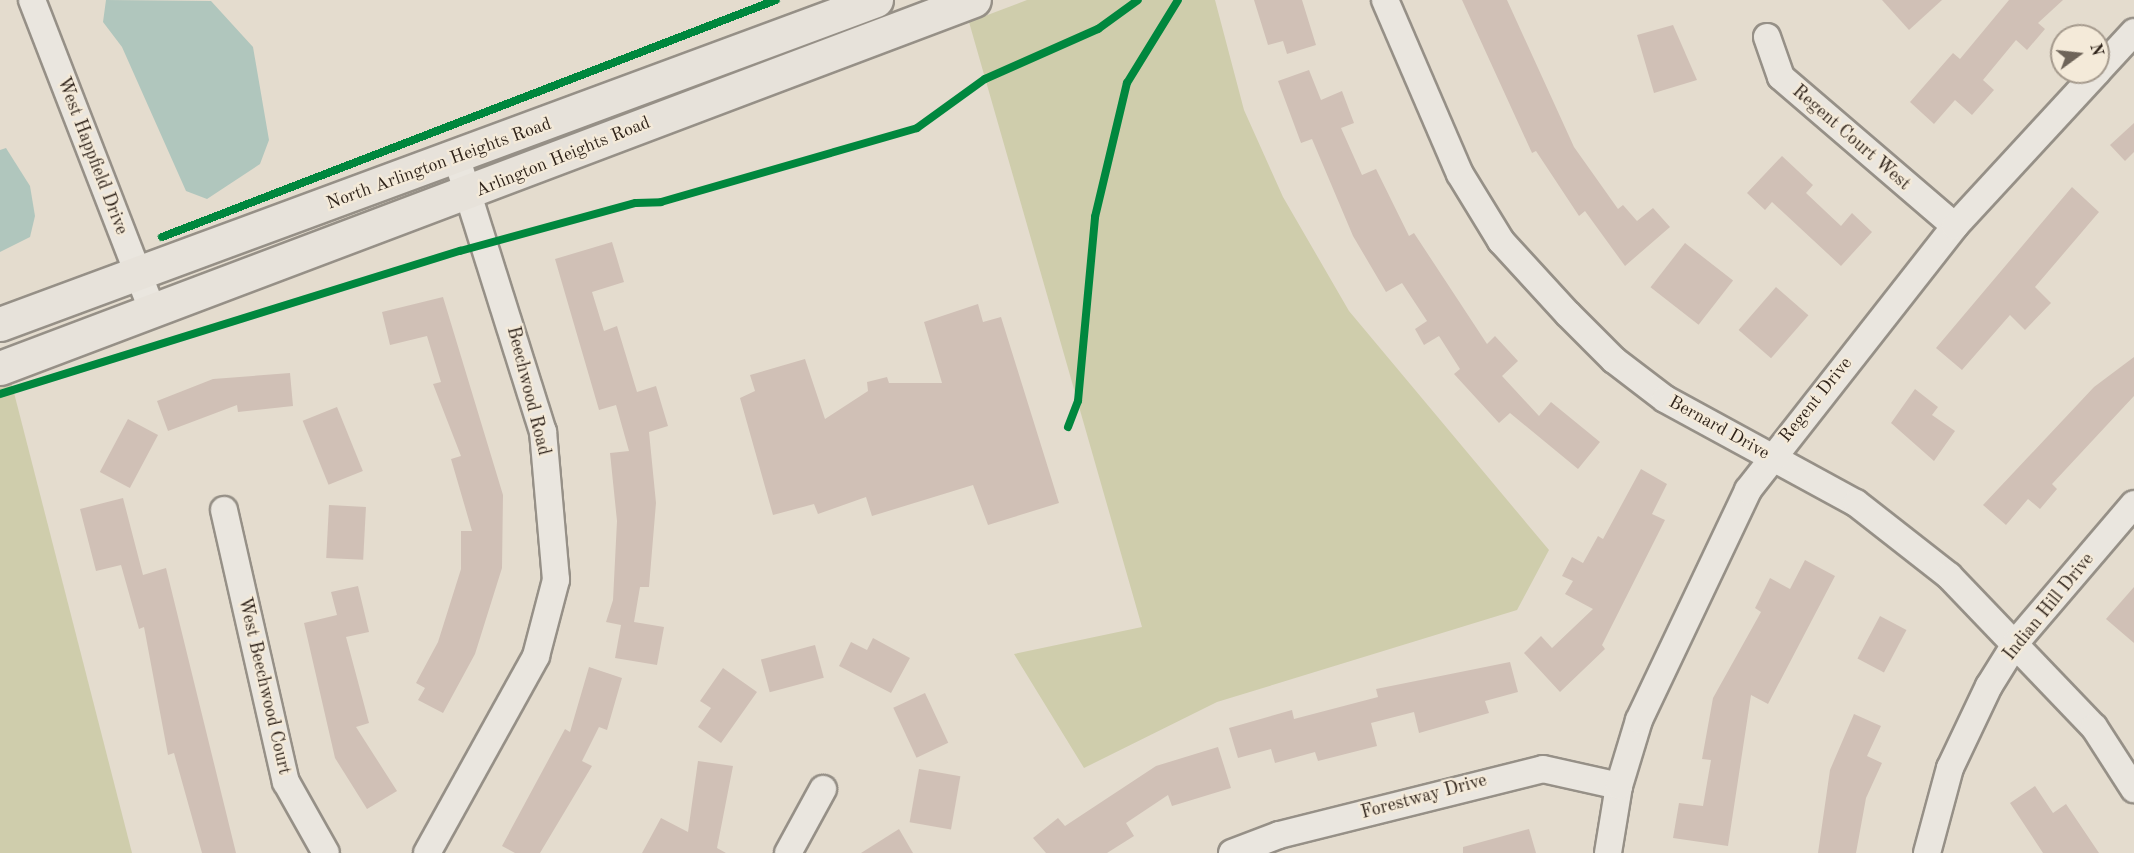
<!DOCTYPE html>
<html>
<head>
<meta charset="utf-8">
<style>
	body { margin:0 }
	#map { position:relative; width:2134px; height:853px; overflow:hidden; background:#e4dcce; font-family:"Old Standard TT",serif }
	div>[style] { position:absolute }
	.green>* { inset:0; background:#cfcdac }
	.water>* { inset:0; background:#b0c6bd }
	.building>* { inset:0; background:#d0c0b6; transform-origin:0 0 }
	.roads { filter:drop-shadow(2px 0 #969087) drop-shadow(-2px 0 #969087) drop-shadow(0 2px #969087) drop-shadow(0 -2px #969087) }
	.minor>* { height:26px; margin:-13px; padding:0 13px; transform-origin:13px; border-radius:13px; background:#eae6df }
	.major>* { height:33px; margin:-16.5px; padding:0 16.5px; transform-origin:16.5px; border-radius:16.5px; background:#e7e2da }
	.cycleway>* { height:8px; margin:-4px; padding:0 4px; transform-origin:4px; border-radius:4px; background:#00873e }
	span { translate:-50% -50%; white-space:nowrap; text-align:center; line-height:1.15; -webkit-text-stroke:4.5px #f4ead9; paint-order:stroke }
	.street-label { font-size:18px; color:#2f231a }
	.north { position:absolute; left:2050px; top:24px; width:60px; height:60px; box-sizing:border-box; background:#f4ead9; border:2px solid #a59a8d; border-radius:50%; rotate:75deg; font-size:16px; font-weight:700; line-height:24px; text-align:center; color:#2f231a }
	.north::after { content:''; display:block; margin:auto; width:21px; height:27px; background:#6e6459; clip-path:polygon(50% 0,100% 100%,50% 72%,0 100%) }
</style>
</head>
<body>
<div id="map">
	<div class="green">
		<i style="clip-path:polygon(1027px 0,1215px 0,1244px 110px,1283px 197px,1349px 311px,1549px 550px,1517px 610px,1217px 702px,1084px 768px,1014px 654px,1142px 627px,969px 22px)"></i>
		<i style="clip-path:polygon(11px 381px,132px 853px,0 853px,0 384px)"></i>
	</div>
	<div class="water">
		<i style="clip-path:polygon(106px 0,211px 1px,253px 47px,269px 140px,260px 164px,207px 199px,186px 191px,122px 47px,103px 22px)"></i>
		<i style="clip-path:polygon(6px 148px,30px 186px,35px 216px,30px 237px,0 252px,0 150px)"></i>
	</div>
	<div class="building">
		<i style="clip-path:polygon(1254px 0,1302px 0,1316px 45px,1287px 54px,1283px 41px,1268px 45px)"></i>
		<i style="clip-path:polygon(1462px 0,1507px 0,1574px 147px,1618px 209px,1623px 205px,1637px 221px,1653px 208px,1670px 227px,1625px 266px,1585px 211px,1579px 216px,1536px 151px,1532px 153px)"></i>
		<i style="clip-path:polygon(1882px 0,1942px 0,1909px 30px)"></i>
		<i style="clip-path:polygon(2009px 0,2063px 0,2038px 23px,2045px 29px,2027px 50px,2016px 40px,1983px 80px,1994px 90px,1972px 115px,1955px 100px,1934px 124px,1910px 102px,1953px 53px,1960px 59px)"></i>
		<i style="clip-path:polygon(1673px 25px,1697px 80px,1654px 93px,1637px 35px)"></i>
		<i style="clip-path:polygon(1309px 70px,1321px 100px,1342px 91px,1354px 123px,1341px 128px,1362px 175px,1376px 169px,1409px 236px,1414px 233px,1487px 344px,1495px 336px,1518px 361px,1502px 376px,1539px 416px,1551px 402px,1600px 442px,1578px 469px,1510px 413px,1499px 423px,1454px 374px,1460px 369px,1439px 336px,1424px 345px,1415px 329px,1427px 321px,1402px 283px,1386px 292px,1353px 236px,1312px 139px,1301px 143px,1278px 81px)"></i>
		<i style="clip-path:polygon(2134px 123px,2134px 152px,2125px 161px,2110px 145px)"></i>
		<i style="clip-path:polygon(1782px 156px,1813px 185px,1806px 193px,1841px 226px,1852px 213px,1872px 232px,1841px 266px,1772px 202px,1765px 210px,1747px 193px)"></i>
		<i style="clip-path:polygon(2072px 187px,2099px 212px,2035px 287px,2051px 303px,2025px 330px,2010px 315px,1962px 370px,1936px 348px)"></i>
		<i style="clip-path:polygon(612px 242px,624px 282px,592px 292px,604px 331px,617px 326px,637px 392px,656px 386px,668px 426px,649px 432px,656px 503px,649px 587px,640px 587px,634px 622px,664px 627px,657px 665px,615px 658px,621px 625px,606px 622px,613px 600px,617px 521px,610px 453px,629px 451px,616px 405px,599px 410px,555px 259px)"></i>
		<i style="left:1685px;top:243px;width:61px;height:56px;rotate:38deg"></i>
		<i style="left:1776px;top:287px;width:43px;height:57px;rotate:41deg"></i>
		<i style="clip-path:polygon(443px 297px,503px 495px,502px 568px,475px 654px,443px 713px,418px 700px,425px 688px,416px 683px,438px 642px,461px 569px,461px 531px,472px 531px,451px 459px,461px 456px,433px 384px,441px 382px,427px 336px,390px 345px,382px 312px)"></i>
		<i style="clip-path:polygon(978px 304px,983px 322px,1001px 317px,1059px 503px,988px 525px,973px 485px,872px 516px,866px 497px,818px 514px,814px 504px,773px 515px,740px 398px,755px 391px,750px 375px,805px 359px,825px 419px,868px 391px,867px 382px,887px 377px,889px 383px,942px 383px,924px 322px)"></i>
		<i style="clip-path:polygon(2134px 357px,2134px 396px,2052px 484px,2057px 489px,2040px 509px,2028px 499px,2006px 525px,1983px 505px,2094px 387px)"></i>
		<i style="clip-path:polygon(290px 373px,293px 406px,238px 412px,237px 405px,168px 431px,157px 401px,213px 379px)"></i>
		<i style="clip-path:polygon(1915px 389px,1938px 407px,1932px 415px,1955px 431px,1934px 461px,1891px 423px)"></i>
		<i style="left:337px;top:407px;width:69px;height:37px;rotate:68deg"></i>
		<i style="left:128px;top:419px;width:34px;height:60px;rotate:28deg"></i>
		<i style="clip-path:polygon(1641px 469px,1667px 484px,1652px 514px,1665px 520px,1602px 645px,1605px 649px,1560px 692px,1524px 653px,1541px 636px,1552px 648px,1593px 609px,1565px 594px,1573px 581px,1562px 576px,1572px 557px,1583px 563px,1598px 536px,1603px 539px)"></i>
		<i style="clip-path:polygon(123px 498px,143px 575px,166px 568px,236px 853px,202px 853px,174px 753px,168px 755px,144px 627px,139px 629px,121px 565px,96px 571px,80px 509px)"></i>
		<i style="left:329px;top:505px;width:37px;height:53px;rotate:3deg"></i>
		<i style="clip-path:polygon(1805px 560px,1835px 576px,1768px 704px,1751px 695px,1728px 846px,1673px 838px,1679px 803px,1703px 806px,1711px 760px,1702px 759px,1713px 698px,1761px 612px,1755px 608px,1770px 578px,1790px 589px)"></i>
		<i style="clip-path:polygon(358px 586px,369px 632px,346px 637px,369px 723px,356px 727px,397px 791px,367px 809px,335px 758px,304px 623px,337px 615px,331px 592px)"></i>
		<i style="clip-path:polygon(2134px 587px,2134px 643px,2106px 619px)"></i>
		<i style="left:1880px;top:616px;width:30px;height:48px;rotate:28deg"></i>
		<i style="clip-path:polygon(873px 638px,910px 658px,891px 693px,839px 666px,851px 642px,867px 650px)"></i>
		<i style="left:815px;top:645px;width:34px;height:56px;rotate:75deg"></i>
		<i style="clip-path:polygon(1510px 662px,1518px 692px,1485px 701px,1489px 713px,1419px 733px,1414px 712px,1371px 723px,1377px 746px,1318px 761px,1315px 752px,1275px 763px,1271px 749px,1238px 758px,1229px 728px,1292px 710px,1294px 719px,1378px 697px,1376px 689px)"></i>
		<i style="clip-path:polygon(589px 667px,622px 678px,607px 730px,599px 727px,582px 761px,592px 766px,540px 853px,515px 853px,502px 846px,565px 729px,570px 732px)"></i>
		<i style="clip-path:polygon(723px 668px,757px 692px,721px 743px,698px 727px,711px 708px,700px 701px)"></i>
		<i style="left:925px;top:693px;width:55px;height:35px;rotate:65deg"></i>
		<i style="clip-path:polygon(1854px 714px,1881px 726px,1867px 756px,1882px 763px,1866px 798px,1856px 853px,1818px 853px,1830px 770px)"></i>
		<i style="clip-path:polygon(1218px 747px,1231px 788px,1172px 806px,1168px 795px,1126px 823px,1134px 836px,1107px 853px,1046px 853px,1033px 838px,1058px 818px,1065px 826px,1156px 766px)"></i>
		<i style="clip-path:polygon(698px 761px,733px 766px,717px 848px,726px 853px,642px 853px,661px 818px,688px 832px)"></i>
		<i style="left:919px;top:769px;width:42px;height:54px;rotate:10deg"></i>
		<i style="clip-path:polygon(2035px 786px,2053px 813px,2066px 804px,2099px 853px,2043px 853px,2010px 803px)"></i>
		<i style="clip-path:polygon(899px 829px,913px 853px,861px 853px)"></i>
		<i style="clip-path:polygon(1529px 829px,1536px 853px,1463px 853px,1463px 847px)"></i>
	</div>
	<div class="roads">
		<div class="minor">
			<i style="left:32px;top:0;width:335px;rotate:68.8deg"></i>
			<i style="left:1385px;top:0;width:189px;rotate:66.7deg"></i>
			<i style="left:1460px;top:174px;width:79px;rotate:58.5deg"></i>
			<i style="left:1501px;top:241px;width:99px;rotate:47.5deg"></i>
			<i style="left:1568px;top:314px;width:65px;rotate:45deg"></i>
			<i style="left:1614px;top:360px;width:64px;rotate:37.4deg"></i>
			<i style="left:1665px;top:399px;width:217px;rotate:28.6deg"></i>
			<i style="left:1856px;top:503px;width:118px;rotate:38.1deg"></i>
			<i style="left:1949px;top:576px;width:209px;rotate:46.2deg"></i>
			<i style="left:2094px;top:727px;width:74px;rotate:57.2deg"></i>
			<i style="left:1767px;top:37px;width:42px;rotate:70.7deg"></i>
			<i style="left:1781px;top:77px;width:229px;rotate:40.6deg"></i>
			<i style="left:2098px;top:71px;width:53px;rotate:-47.3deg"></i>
			<i style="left:224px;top:510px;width:279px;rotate:77.2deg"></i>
			<i style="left:286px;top:782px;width:81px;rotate:60.6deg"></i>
			<i style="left:427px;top:853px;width:225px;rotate:-61deg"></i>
			<i style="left:536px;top:656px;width:79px;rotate:-75.3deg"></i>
			<i style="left:556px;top:580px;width:149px;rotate:-95deg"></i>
			<i style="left:543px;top:432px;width:286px;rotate:-107.5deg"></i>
			<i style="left:788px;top:853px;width:73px;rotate:-61.3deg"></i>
			<i style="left:1232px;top:853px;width:50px;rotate:-21deg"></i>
			<i style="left:1279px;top:835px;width:272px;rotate:-14deg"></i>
			<i style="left:1543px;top:769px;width:78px;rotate:12.6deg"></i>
			<i style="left:1608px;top:853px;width:68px;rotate:-80.7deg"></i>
			<i style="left:1619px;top:786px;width:69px;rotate:-73.1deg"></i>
			<i style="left:1639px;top:720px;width:255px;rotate:-64.6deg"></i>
			<i style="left:1748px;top:490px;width:335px;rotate:-51.9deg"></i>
			<i style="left:1955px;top:226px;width:209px;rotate:-47.3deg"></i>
			<i style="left:1927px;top:853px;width:88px;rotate:-74.9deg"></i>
			<i style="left:1950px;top:768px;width:91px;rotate:-64.6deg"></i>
			<i style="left:1989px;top:686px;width:53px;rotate:-58.1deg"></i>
			<i style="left:2017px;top:641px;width:180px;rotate:-49.5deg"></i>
		</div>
		<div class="major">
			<i style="left:0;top:324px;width:934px;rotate:-20.3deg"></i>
			<i style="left:0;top:368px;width:1041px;rotate:-20.7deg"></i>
		</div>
	</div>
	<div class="cycleway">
		<i style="left:162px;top:237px;width:658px;rotate:-21.11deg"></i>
		<i style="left:0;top:394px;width:482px;rotate:-17.3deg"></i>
		<i style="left:460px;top:251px;width:182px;rotate:-15.3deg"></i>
		<i style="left:636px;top:203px;width:25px;rotate:-2deg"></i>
		<i style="left:661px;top:202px;width:266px;rotate:-16.1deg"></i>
		<i style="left:917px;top:128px;width:84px;rotate:-35.8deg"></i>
		<i style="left:985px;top:79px;width:124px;rotate:-23.9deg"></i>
		<i style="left:1098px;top:29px;width:49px;rotate:-35.9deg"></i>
		<i style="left:1068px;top:427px;width:28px;rotate:-69deg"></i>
		<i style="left:1078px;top:401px;width:185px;rotate:-84.7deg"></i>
		<i style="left:1095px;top:217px;width:138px;rotate:-76.6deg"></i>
		<i style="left:1127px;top:83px;width:97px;rotate:-58.4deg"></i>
	</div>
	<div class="street-label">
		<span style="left:1851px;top:138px;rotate:41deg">Regent Court West</span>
		<span style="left:92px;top:156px;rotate:69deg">West Happfield Drive</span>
		<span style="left:563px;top:157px;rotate:-22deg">Arlington Heights Road</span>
		<span style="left:439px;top:164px;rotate:-20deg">North Arlington Heights Road</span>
		<span style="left:528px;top:391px;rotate:76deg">Beechwood Road</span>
		<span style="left:1816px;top:400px;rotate:-51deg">Regent Drive</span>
		<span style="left:1719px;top:428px;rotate:29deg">Bernard Drive</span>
		<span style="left:2049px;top:607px;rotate:-51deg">Indian Hill Drive</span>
		<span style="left:264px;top:686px;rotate:77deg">West Beechwood Court</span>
		<span style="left:1424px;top:797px;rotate:-15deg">Forestway Drive</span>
	</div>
	<div class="north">N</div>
</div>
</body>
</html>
